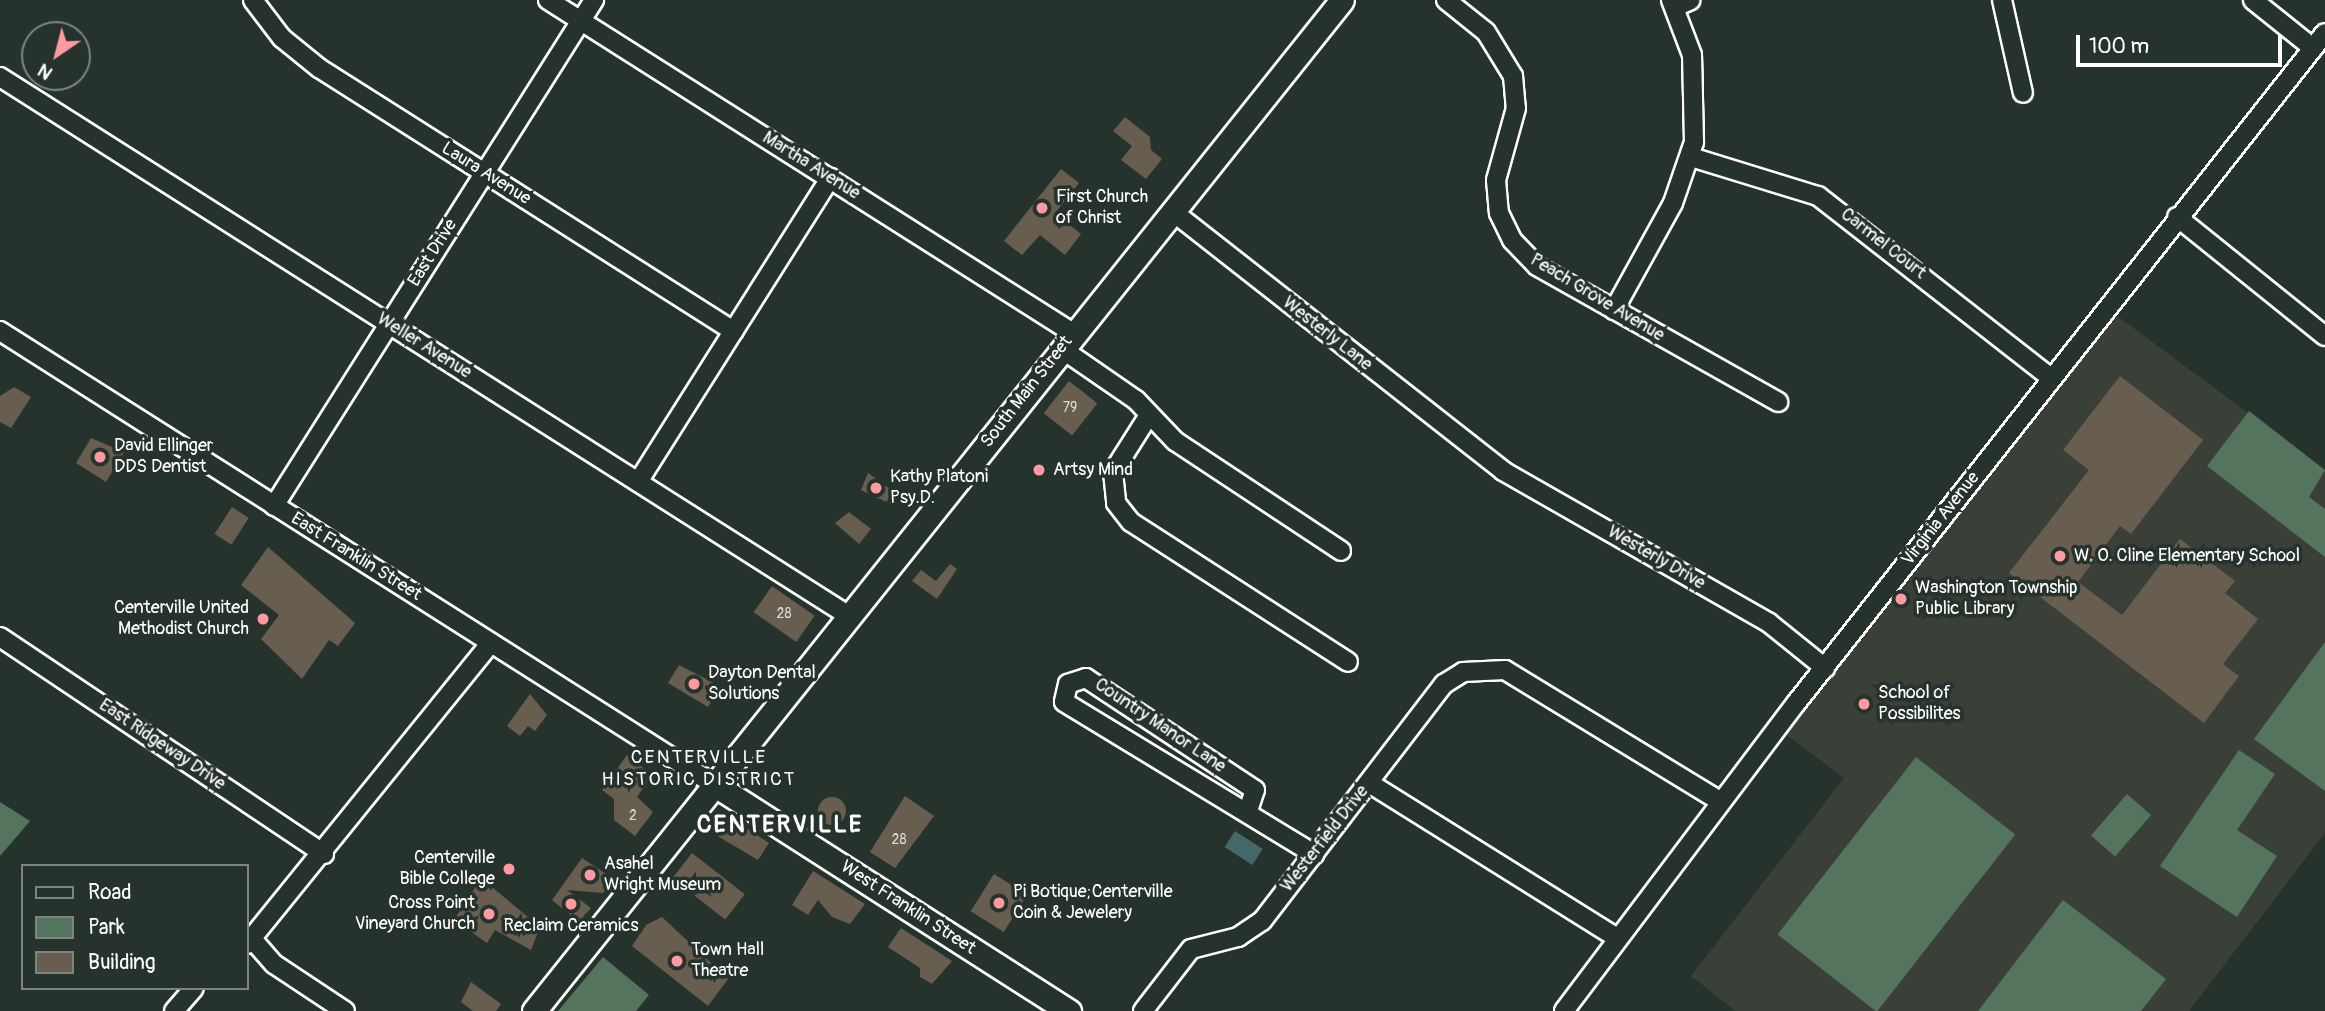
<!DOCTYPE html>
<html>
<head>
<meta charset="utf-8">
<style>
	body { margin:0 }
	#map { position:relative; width:2325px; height:1011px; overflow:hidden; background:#26332d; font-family:Pangolin,sans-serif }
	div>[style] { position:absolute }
	.built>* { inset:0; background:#3a4038 }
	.green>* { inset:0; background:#54745d; transform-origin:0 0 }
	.water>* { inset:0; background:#44686a; transform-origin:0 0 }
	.building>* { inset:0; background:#675e50; transform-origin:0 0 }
	.round { border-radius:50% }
	.roads { filter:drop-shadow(2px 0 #fff) drop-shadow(-2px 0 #fff) drop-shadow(0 2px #fff) drop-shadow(0 -2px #fff) }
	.minor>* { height:18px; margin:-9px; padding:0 9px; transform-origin:9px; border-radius:9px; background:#26332d }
	.major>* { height:23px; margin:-11.5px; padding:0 11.5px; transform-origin:11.5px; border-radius:11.5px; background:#26332d }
	.dots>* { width:19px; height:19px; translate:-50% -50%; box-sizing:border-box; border:4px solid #26332d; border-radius:50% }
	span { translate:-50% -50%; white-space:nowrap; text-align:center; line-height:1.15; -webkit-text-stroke:7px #26332d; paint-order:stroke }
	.number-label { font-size:14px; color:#d9d7d3 }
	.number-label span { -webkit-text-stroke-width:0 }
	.street-label { font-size:18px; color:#fff }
	.poi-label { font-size:18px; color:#fff }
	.left { translate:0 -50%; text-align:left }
	.right { translate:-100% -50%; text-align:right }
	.neighbourhood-label { font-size:19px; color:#fff; letter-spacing:2px }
	.district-label { font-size:24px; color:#fff; font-weight:700; letter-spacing:2px }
	.legend { position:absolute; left:21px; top:864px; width:228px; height:126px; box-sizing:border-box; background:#26332d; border:2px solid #7d8581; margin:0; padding:9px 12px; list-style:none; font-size:21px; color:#fff }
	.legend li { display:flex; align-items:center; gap:14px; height:35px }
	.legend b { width:35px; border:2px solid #7d8581 }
	.north { position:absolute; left:21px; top:21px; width:70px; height:70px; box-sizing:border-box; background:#26332d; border:2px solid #7d8581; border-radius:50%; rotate:215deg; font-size:19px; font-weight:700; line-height:28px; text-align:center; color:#fff }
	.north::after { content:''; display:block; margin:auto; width:24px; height:32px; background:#ff9aa2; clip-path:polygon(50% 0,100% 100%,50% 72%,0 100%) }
	.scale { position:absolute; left:2076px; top:35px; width:206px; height:32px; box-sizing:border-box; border:4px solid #fff; border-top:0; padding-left:9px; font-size:21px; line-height:24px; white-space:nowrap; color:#fff; -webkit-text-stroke:5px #26332d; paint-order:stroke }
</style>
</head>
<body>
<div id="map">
	<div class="built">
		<i style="clip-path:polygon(2105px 307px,2325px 470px,2325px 833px,2189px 1011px,1736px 1011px,1691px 976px,1844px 778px,1778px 728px)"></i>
	</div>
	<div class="green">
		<i style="clip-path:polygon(2249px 411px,2325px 470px,2309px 497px,2325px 509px,2325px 557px,2207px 466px)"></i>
		<i style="clip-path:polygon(2325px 642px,2325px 791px,2254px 739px)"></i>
		<i style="clip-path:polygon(2239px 750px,2275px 774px,2237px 830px,2277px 856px,2237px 917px,2160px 866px)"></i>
		<i style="left:1916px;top:757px;width:126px;height:225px;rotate:38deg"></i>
		<i style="left:2127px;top:794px;width:32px;height:55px;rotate:41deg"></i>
		<i style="clip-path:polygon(0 802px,30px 821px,0 856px)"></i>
		<i style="clip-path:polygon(2063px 900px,2166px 979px,2141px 1011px,1978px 1011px)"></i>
		<i style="clip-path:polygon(603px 957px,649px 995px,636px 1011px,558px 1011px)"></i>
	</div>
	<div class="water">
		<i style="left:1235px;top:831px;width:33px;height:19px;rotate:33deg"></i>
	</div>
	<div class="building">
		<i style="clip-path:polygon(1125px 117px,1150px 137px,1151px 150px,1162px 159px,1146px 179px,1121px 160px,1132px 146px,1113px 131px)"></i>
		<i style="clip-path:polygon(1061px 169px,1079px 183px,1055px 213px,1081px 234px,1065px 255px,1040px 235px,1022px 255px,1004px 241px)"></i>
		<i style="clip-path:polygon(2120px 376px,2203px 440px,2131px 534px,2120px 526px,2078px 582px,2122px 615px,2180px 539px,2235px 581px,2225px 593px,2258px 619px,2223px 664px,2239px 676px,2204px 723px,2009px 573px,2089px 470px,2063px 450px)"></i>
		<i style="left:1069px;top:381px;width:36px;height:41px;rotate:38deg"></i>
		<i style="clip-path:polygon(14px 387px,31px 397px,11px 428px,0 422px,0 396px)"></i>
		<i style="clip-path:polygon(91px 438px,124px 452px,106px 482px,76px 463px)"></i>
		<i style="clip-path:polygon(868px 473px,894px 492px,886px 502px,861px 490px)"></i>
		<i style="left:232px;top:507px;width:20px;height:32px;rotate:33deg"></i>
		<i style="clip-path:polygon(849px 512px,871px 529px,859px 544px,835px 523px)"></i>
		<i style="clip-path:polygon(268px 547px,355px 623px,338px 646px,329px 640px,302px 679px,261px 639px,279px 615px,241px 585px)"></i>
		<i style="clip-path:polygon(950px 564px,957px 569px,937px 599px,912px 581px,921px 570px,936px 581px)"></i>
		<i style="left:772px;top:586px;width:52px;height:32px;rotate:35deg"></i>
		<i style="clip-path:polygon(679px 665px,720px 686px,708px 707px,668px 683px)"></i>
		<i style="clip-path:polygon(530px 694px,547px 715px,535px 731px,528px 726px,520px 736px,507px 726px)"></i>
		<i style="clip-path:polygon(627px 755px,652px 775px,637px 797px,653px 812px,635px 836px,614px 820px,614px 799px,602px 790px)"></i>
		<i style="clip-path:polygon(905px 796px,934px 816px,895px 868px,870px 852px)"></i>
		<i class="round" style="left:818px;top:797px;width:28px;height:28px"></i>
		<i style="clip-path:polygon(723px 813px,769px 843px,758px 860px,709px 831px)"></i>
		<i style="left:692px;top:853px;width:67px;height:32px;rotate:38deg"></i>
		<i style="clip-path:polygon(582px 858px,614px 879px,603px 893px,567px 890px,591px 908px,579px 922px,552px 900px)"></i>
		<i style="clip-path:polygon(813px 871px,865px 904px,850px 924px,832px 917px,818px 900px,808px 915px,792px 905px)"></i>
		<i style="left:994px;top:874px;width:39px;height:44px;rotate:32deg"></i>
		<i style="clip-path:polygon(481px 878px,540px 927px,531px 950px,495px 930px,487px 943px,454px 920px)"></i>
		<i style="clip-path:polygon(662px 917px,728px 979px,708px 1006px,632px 946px,646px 925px)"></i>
		<i style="clip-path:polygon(901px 928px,952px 961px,932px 984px,920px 977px,920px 968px,888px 947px)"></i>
		<i style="clip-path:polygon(471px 982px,501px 1004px,496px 1011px,473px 1011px,461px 1002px)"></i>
	</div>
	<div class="roads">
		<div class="minor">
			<i style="left:253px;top:0;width:48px;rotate:52.7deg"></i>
			<i style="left:282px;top:38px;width:48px;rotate:39deg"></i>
			<i style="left:319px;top:68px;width:491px;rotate:32.4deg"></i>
			<i style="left:548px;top:0;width:622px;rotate:32.39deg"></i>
			<i style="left:1446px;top:0;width:51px;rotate:38.7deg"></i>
			<i style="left:1486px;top:32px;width:52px;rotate:58.5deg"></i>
			<i style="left:1513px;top:76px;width:32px;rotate:85deg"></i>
			<i style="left:1516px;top:108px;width:75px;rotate:105.5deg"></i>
			<i style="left:1496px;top:180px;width:33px;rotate:85deg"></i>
			<i style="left:1499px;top:213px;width:30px;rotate:64deg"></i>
			<i style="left:1512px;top:240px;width:36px;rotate:46deg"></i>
			<i style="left:1537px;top:266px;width:277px;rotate:29.4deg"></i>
			<i style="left:2002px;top:0;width:95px;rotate:77.3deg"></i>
			<i style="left:2253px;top:0;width:77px;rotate:38.7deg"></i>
			<i style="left:1675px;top:7px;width:17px;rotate:-24deg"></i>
			<i style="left:0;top:77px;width:1006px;rotate:32.41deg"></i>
			<i style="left:1691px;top:157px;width:133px;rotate:17.1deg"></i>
			<i style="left:1818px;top:196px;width:296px;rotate:38deg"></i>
			<i style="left:1172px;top:211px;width:421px;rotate:38.1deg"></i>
			<i style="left:1503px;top:471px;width:306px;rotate:29.7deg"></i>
			<i style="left:1769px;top:623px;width:72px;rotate:38.8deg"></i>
			<i style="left:2177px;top:217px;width:190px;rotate:38.8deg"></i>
			<i style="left:1614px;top:310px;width:122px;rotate:-61.1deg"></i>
			<i style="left:1673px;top:203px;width:65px;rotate:-71deg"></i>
			<i style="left:1694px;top:142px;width:87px;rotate:-91.3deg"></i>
			<i style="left:1692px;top:55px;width:59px;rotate:-110.9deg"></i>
			<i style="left:0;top:331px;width:843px;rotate:32.41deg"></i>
			<i style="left:1062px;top:349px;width:90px;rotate:34.6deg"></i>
			<i style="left:1136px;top:400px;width:57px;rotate:46.4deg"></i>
			<i style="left:1175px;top:441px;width:199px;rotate:33.5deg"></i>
			<i style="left:1149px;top:415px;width:67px;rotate:122.3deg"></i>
			<i style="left:1113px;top:472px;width:31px;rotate:84deg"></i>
			<i style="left:1116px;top:503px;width:24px;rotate:52deg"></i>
			<i style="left:1131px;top:522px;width:258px;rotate:32.8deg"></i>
			<i style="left:638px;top:482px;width:360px;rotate:-57.7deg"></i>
			<i style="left:274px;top:506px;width:599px;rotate:-57.69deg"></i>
			<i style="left:0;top:637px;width:390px;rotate:33.8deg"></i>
			<i style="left:1369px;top:783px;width:290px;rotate:32deg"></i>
			<i style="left:1248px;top:811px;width:22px;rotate:-72deg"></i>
			<i style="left:1255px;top:790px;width:203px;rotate:-146.5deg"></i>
			<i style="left:1086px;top:678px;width:19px;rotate:162deg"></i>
			<i style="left:1068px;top:684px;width:18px;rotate:103deg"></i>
			<i style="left:1064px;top:702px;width:293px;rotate:31.3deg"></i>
			<i style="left:253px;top:940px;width:32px;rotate:49deg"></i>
			<i style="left:274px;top:964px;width:85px;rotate:33.5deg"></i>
			<i style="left:247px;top:944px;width:387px;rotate:-51deg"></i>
			<i style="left:174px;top:1011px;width:30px;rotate:-49deg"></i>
			<i style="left:1143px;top:1011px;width:78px;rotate:-52.3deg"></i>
			<i style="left:1191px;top:949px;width:49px;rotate:-14.3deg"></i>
			<i style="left:1238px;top:937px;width:29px;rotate:-34deg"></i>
			<i style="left:1262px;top:921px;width:299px;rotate:-52.5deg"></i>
			<i style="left:1444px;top:684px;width:22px;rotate:-32deg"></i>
			<i style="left:1463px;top:672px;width:42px;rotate:-2.7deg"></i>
			<i style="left:1505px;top:670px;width:252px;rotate:31.4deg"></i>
			<i style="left:1564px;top:1011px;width:387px;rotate:-53deg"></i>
			<i style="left:1797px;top:702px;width:852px;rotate:-51.72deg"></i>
		</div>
		<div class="major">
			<i style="left:712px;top:783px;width:424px;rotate:32.6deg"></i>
			<i style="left:534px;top:1011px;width:1294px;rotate:-51.37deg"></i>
		</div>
	</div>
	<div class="dots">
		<i style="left:1042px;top:208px;background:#ff9aa2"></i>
		<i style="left:100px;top:457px;background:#ff9aa2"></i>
		<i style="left:1039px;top:470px;background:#ff9aa2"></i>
		<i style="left:876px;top:488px;background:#ff9aa2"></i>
		<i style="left:2060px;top:556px;background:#ff9aa2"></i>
		<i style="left:1901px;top:599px;background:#ff9aa2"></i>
		<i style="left:263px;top:619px;background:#ff9aa2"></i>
		<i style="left:694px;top:684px;background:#ff9aa2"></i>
		<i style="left:1864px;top:704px;background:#ff9aa2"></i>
		<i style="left:509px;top:869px;background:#ff9aa2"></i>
		<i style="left:590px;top:875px;background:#ff9aa2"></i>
		<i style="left:999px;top:903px;background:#ff9aa2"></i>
		<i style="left:571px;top:904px;background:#ff9aa2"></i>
		<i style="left:489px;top:914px;background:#ff9aa2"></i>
		<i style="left:677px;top:961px;background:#ff9aa2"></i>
	</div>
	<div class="number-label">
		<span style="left:1070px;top:408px">79</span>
		<span style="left:784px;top:614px">28</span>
		<span style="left:633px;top:816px">2</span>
		<span style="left:899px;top:840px">28</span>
	</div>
	<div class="street-label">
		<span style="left:811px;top:166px;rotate:32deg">Martha Avenue</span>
		<span style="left:486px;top:174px;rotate:32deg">Laura Avenue</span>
		<span style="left:1883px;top:244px;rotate:38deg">Carmel Court</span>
		<span style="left:433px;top:253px;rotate:-58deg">East Drive</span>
		<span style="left:1597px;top:298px;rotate:31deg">Peach Grove Avenue</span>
		<span style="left:1327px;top:334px;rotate:38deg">Westerly Lane</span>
		<span style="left:424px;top:346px;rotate:32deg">Weller Avenue</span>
		<span style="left:1027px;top:392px;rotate:-52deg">South Main Street</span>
		<span style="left:1941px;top:519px;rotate:-52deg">Virginia Avenue</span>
		<span style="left:356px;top:557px;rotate:32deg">East Franklin Street</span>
		<span style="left:1656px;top:558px;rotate:30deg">Westerly Drive</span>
		<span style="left:1160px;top:726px;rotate:34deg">Country Manor Lane</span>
		<span style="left:162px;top:745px;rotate:34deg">East Ridgeway Drive</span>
		<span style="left:1325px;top:839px;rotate:-52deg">Westerfield Drive</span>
		<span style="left:908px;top:908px;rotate:33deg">West Franklin Street</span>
	</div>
	<div class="poi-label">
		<span class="left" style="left:1056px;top:208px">First Church<br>of Christ</span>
		<span class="left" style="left:114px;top:457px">David Ellinger<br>DDS Dentist</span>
		<span class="left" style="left:1053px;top:470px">Artsy Mind</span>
		<span class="left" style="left:890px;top:488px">Kathy Platoni<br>Psy.D.</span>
		<span class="left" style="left:2074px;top:556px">W. O. Cline Elementary School</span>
		<span class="left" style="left:1915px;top:599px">Washington Township<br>Public Library</span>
		<span class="right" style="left:249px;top:619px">Centerville United<br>Methodist Church</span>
		<span class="left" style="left:708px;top:684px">Dayton Dental<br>Solutions</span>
		<span class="left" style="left:1878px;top:704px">School of<br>Possibilites</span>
		<span class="right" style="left:495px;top:869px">Centerville<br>Bible College</span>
		<span class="left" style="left:604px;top:875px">Asahel<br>Wright Museum</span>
		<span class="left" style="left:1013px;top:903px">Pi Botique;Centerville<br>Coin &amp; Jewelery</span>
		<span class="right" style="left:475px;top:914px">Cross Point<br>Vineyard Church</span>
		<span style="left:571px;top:926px">Reclaim Ceramics</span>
		<span class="left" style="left:691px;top:961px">Town Hall<br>Theatre</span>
	</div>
	<div class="neighbourhood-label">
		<span style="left:699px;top:769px">CENTERVILLE<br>HISTORIC DISTRICT</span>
	</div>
	<div class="district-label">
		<span style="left:780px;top:825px">CENTERVILLE</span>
	</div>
	<ul class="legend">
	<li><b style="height:9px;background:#26332d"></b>Road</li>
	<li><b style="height:19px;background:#54745d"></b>Park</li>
	<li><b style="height:19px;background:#675e50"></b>Building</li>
	</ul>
	<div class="north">N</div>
	<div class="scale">100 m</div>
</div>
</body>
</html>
